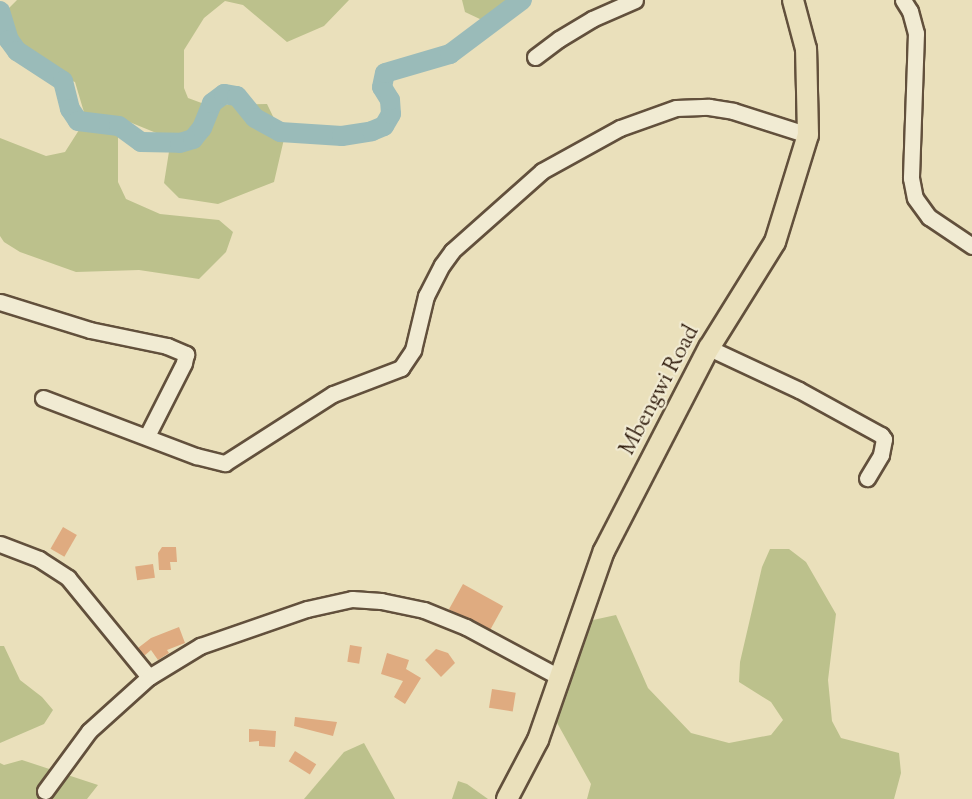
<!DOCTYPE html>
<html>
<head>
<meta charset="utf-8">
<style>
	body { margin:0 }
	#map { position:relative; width:972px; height:799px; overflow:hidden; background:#eae0bb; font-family:"Sorts Mill Goudy",serif }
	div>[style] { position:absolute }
	.green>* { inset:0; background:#bcc18c }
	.river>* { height:20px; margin:-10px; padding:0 10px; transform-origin:10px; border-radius:10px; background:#9abbb9 }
	.building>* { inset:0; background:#dfab80; transform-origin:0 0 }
	.roads { filter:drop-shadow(2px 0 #62503c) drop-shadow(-2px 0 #62503c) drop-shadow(0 2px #62503c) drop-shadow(0 -2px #62503c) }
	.minor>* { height:15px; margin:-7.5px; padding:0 7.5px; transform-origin:7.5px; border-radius:7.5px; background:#f1ebd3 }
	.major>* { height:20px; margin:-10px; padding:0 10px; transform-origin:10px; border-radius:10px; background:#eae0bb }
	span { translate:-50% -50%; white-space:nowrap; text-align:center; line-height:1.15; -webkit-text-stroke:4.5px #f1ebd3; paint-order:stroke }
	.street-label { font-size:22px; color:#342011 }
</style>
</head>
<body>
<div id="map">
	<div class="green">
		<i style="clip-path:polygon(17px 0,349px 0,324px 26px,287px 42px,243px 5px,225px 1px,204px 18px,184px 50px,184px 88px,188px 98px,207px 105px,267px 104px,284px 139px,274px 182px,218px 204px,179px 198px,164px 183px,171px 139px,127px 121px,118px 137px,118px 182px,126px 199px,160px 214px,219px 220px,233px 232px,226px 252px,199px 279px,139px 270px,76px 272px,20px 252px,4px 242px,0 236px,0 138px,46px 156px,65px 152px,86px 119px,75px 82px,22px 63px,9px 49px,6px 11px)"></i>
		<i style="clip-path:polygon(462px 0,518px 0,482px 20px,465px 12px)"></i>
		<i style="clip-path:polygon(770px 549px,789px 549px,806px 562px,836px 614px,828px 680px,832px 721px,841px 738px,899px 753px,901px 773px,894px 799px,587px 799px,591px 784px,556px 721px,553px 673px,570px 640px,593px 620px,616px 615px,648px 688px,691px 733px,729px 743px,771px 735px,783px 720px,771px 702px,739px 682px,740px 662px,762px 567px)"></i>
		<i style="clip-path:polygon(0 646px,4px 646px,20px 680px,42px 697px,53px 710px,44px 724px,0 743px)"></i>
		<i style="clip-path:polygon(364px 743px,395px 799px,304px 799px,344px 752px)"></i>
		<i style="clip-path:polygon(22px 760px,98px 785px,87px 799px,0 799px,0 763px,4px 765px)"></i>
		<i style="clip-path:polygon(458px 781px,467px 784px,488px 799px,452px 799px)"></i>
	</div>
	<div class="river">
		<i style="left:0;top:11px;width:30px;rotate:73deg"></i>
		<i style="left:9px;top:40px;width:14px;rotate:54deg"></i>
		<i style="left:17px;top:51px;width:55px;rotate:33.1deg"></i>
		<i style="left:63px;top:81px;width:29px;rotate:76deg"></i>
		<i style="left:70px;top:109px;width:14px;rotate:56deg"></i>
		<i style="left:78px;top:121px;width:41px;rotate:7deg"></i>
		<i style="left:119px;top:126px;width:27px;rotate:36deg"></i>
		<i style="left:141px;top:142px;width:39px;rotate:1deg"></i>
		<i style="left:180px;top:143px;width:14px;rotate:-17deg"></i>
		<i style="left:193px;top:139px;width:14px;rotate:-51deg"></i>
		<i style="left:202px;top:128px;width:27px;rotate:-68deg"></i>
		<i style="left:212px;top:103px;width:15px;rotate:-37deg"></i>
		<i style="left:224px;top:94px;width:13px;rotate:9deg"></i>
		<i style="left:237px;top:96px;width:28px;rotate:51deg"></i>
		<i style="left:255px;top:118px;width:29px;rotate:29deg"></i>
		<i style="left:280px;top:132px;width:62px;rotate:3.7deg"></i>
		<i style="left:342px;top:136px;width:30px;rotate:-9deg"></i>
		<i style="left:372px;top:131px;width:13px;rotate:-23deg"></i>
		<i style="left:384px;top:126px;width:14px;rotate:-60deg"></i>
		<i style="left:391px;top:114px;width:14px;rotate:-94deg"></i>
		<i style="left:390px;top:100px;width:15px;rotate:-122deg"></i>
		<i style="left:382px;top:87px;width:14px;rotate:-78deg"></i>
		<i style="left:385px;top:73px;width:68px;rotate:-16.3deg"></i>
		<i style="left:450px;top:54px;width:90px;rotate:-36.9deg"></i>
	</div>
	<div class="building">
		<i style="left:63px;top:527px;width:16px;height:25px;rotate:30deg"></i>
		<i style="clip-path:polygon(162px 547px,176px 547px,177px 562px,170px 562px,171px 570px,159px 570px,158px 553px)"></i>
		<i style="left:153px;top:564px;width:14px;height:18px;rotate:82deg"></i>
		<i style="left:463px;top:584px;width:46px;height:29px;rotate:29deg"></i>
		<i style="clip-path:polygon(179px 627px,185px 643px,167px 650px,169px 653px,158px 660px,151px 650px,144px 656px,138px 648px,151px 638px)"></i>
		<i style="left:350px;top:645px;width:12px;height:17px;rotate:9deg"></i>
		<i style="clip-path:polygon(436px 649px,448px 653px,455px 663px,441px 677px,425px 660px)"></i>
		<i style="clip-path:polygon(387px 653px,409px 660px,406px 669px,421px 678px,405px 704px,394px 697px,403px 681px,381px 674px)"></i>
		<i style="left:492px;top:689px;width:24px;height:19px;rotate:9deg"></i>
		<i style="clip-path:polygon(295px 717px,337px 722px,333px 736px,294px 726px)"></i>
		<i style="clip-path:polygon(249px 729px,276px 731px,275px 747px,259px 746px,259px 741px,249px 742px)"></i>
		<i style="left:295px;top:751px;width:25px;height:12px;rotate:32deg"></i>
	</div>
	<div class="roads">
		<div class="minor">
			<i style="left:903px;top:0;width:13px;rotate:58deg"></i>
			<i style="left:910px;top:11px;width:23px;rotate:75deg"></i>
			<i style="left:916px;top:33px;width:145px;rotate:92deg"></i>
			<i style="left:911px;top:178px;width:20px;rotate:79deg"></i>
			<i style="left:915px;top:198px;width:24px;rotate:54deg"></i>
			<i style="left:929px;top:217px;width:52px;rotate:34deg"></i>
			<i style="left:535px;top:57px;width:30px;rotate:-37deg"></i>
			<i style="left:559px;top:39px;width:39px;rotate:-31deg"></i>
			<i style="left:592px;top:19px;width:47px;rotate:-23.8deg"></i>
			<i style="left:0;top:302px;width:94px;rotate:17.3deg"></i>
			<i style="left:90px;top:330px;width:79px;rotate:11.7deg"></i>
			<i style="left:167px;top:346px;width:21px;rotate:23deg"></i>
			<i style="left:186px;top:354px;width:9px;rotate:103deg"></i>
			<i style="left:184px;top:363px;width:82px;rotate:116.9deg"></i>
			<i style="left:709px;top:348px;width:99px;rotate:25deg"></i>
			<i style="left:799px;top:390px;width:94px;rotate:28.8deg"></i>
			<i style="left:881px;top:435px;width:5px;rotate:53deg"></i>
			<i style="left:884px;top:439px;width:16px;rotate:101deg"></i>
			<i style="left:881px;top:455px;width:27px;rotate:121deg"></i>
			<i style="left:43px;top:398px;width:164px;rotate:20.8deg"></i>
			<i style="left:196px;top:456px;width:30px;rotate:14deg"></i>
			<i style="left:225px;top:463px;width:128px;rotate:-32.6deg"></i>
			<i style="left:333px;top:394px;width:73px;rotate:-20.9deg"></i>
			<i style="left:401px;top:368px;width:22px;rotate:-56deg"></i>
			<i style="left:413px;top:350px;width:56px;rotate:-76.5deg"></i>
			<i style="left:426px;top:296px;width:35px;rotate:-63deg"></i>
			<i style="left:442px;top:265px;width:17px;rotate:-54deg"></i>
			<i style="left:452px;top:251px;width:120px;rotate:-41.6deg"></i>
			<i style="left:542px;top:171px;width:89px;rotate:-28.9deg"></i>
			<i style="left:620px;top:128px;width:59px;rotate:-19.7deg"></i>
			<i style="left:676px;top:108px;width:33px;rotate:-2deg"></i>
			<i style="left:709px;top:107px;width:24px;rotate:9deg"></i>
			<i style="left:733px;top:111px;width:79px;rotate:17.7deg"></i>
			<i style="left:0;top:544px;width:42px;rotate:21deg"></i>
			<i style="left:39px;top:559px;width:35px;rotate:33deg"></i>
			<i style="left:68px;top:578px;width:128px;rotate:50.7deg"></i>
			<i style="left:45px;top:791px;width:74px;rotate:-53.7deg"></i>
			<i style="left:89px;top:731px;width:81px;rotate:-42deg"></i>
			<i style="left:149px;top:677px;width:60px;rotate:-31.3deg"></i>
			<i style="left:200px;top:646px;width:113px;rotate:-19.1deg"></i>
			<i style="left:307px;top:609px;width:46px;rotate:-12.5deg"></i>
			<i style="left:352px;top:599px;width:29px;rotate:4deg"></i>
			<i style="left:381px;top:601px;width:44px;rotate:11.8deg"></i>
			<i style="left:424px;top:610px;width:45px;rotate:22deg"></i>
			<i style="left:466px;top:627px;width:108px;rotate:28.2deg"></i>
		</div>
		<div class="major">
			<i style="left:507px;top:799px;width:67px;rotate:-62.3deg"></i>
			<i style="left:538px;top:740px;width:200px;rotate:-70.8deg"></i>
			<i style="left:604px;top:551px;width:229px;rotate:-62.7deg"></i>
			<i style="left:709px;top:348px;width:125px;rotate:-58.1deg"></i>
			<i style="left:775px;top:242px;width:112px;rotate:-72.9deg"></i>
			<i style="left:808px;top:135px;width:86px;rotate:-91.3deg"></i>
			<i style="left:806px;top:49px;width:51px;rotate:-104.9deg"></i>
		</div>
	</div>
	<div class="street-label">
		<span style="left:661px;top:391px;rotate:-62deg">Mbengwi Road</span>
	</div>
</div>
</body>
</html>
